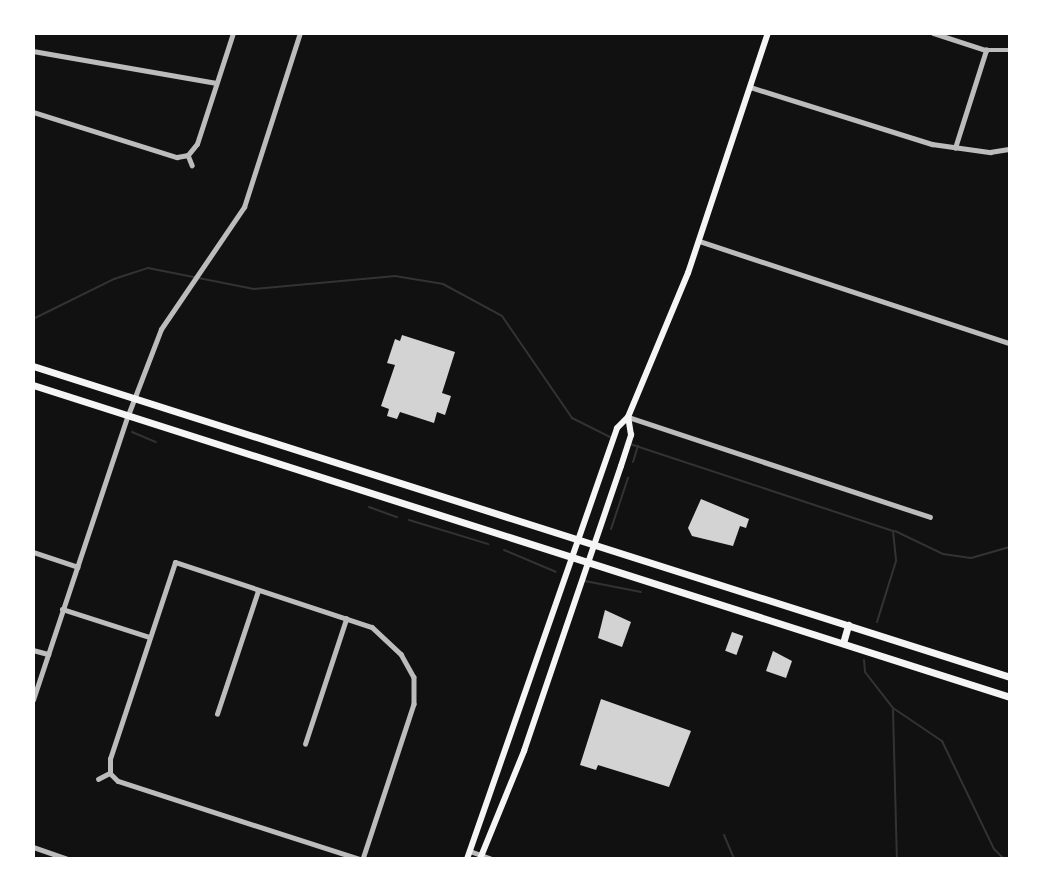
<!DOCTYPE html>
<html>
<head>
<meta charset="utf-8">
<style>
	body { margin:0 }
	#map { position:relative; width:1043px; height:892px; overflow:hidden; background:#111; font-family:"Alegreya Sans",sans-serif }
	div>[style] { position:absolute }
	.stream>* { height:2px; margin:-1px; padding:0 1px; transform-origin:1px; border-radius:1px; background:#333 }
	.building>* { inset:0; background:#d3d3d3; transform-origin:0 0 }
	.minor>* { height:4.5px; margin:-2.25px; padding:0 2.25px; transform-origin:2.25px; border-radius:2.25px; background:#bcbcbc }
	.tertiary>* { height:5px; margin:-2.5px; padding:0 2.5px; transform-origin:2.5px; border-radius:2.5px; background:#bcbcbc }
	.secondary>* { height:6px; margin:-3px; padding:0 3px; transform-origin:3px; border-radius:3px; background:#f5f5f5 }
	.primary>* { height:7px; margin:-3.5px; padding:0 3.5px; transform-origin:3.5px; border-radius:3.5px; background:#f5f5f5 }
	span { translate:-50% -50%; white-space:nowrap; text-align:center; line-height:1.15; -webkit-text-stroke:5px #fff; paint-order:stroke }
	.frame { position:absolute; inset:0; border:35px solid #fff; pointer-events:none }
</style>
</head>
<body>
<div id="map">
	<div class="stream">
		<i style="left:33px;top:319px;width:90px;rotate:-26.3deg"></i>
		<i style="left:114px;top:279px;width:36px;rotate:-18deg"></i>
		<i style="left:148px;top:268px;width:108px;rotate:11.2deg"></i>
		<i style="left:254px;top:289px;width:142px;rotate:-5.3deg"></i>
		<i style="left:395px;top:276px;width:49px;rotate:9.5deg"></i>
		<i style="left:443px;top:284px;width:67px;rotate:28.5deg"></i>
		<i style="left:502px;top:316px;width:124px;rotate:55.5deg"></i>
		<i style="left:572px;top:418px;width:45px;rotate:26.6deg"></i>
		<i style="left:132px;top:432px;width:26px;rotate:23deg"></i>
		<i style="left:630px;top:444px;width:277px;rotate:18.3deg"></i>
		<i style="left:893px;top:531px;width:30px;rotate:84deg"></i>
		<i style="left:896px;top:561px;width:64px;rotate:107.3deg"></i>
		<i style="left:633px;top:462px;width:17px;rotate:-73deg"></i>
		<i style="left:369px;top:507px;width:30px;rotate:20deg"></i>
		<i style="left:409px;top:520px;width:83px;rotate:16.9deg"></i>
		<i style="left:611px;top:529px;width:54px;rotate:-71.6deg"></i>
		<i style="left:895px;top:531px;width:53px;rotate:25.6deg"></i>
		<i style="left:943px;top:554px;width:28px;rotate:8deg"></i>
		<i style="left:971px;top:558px;width:41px;rotate:-15.8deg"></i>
		<i style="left:504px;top:550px;width:56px;rotate:22.9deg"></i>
		<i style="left:585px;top:581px;width:57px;rotate:11.1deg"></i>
		<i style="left:864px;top:660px;width:12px;rotate:85deg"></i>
		<i style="left:865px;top:672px;width:46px;rotate:52.1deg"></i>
		<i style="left:893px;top:708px;width:59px;rotate:34deg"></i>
		<i style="left:942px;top:741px;width:120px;rotate:64.3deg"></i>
		<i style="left:994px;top:849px;width:14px;rotate:45deg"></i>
		<i style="left:893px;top:710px;width:149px;rotate:88.5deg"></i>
		<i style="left:724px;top:835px;width:26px;rotate:67deg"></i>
	</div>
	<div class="building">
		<i style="clip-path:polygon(402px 335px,455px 352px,442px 393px,451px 396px,445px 415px,437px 412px,434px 423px,400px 412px,397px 419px,387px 416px,389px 409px,381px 406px,395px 365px,387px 363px,395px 339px,400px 341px)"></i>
		<i style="clip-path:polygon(701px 499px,749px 519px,746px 528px,740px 526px,733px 546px,692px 536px,688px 528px)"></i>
		<i style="clip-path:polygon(605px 610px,631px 622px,622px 647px,598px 638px)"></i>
		<i style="left:732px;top:632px;width:12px;height:20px;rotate:20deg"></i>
		<i style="clip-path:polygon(773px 651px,792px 661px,786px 678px,766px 671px)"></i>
		<i style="clip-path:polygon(601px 699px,691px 731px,669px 787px,598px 765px,596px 770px,580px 765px)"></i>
	</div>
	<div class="minor">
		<i style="left:933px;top:33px;width:56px;rotate:17.8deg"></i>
		<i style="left:986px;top:50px;width:24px"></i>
		<i style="left:33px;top:51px;width:186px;rotate:9.9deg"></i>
		<i style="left:750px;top:87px;width:191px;rotate:17.4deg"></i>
		<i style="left:932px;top:144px;width:59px;rotate:7.9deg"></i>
		<i style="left:990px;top:152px;width:20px;rotate:-9deg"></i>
		<i style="left:33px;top:112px;width:151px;rotate:17.4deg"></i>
		<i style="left:177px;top:157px;width:11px;rotate:-10deg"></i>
		<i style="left:955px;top:148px;width:103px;rotate:-72.4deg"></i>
		<i style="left:188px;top:155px;width:14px;rotate:-51deg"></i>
		<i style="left:197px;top:144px;width:117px;rotate:-72deg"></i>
		<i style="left:188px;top:155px;width:11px;rotate:68deg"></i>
		<i style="left:699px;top:241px;width:327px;rotate:18.2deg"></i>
		<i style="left:628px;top:417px;width:318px;rotate:18.3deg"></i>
		<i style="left:33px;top:552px;width:47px;rotate:18.4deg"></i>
		<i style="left:62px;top:609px;width:91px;rotate:17.8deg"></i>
		<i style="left:33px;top:650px;width:16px;rotate:15deg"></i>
		<i style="left:33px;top:700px;width:300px;rotate:-71.6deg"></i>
		<i style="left:217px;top:714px;width:130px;rotate:-71.6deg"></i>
		<i style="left:305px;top:744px;width:132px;rotate:-71.8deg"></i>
		<i style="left:110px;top:773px;width:14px;rotate:-90deg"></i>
		<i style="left:110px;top:759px;width:207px;rotate:-71.7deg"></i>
		<i style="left:175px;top:562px;width:207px;rotate:18.3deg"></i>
		<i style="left:372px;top:627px;width:40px;rotate:43deg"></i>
		<i style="left:401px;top:654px;width:26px;rotate:61deg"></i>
		<i style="left:414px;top:677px;width:27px;rotate:90deg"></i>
		<i style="left:414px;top:704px;width:163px;rotate:108.2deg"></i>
		<i style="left:110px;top:773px;width:11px;rotate:45deg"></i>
		<i style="left:118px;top:781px;width:254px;rotate:17.9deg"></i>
		<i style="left:98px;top:779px;width:13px;rotate:-27deg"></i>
		<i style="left:33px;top:847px;width:36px;rotate:19deg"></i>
		<i style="left:470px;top:851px;width:23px;rotate:20deg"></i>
	</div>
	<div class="tertiary">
		<i style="left:128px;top:415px;width:92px;rotate:-69deg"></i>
		<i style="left:161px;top:329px;width:148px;rotate:-55.8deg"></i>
		<i style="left:244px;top:207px;width:183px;rotate:-72.2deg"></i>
	</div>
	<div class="secondary">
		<i style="left:467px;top:859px;width:456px;rotate:-70.8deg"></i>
		<i style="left:617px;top:428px;width:16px;rotate:-45deg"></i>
		<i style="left:628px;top:417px;width:156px;rotate:-67.4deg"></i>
		<i style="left:688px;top:273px;width:253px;rotate:-71.6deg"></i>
		<i style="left:480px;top:859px;width:117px;rotate:-67.8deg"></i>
		<i style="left:524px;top:751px;width:301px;rotate:-71.2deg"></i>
		<i style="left:621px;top:466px;width:33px;rotate:-72deg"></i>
		<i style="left:631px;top:435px;width:18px;rotate:-99deg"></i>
	</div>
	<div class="primary">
		<i style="left:33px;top:366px;width:1025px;rotate:17.66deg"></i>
		<i style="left:33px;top:385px;width:1026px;rotate:17.71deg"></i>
		<i style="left:843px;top:643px;width:19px;rotate:-74deg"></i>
	</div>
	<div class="frame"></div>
</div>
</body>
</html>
